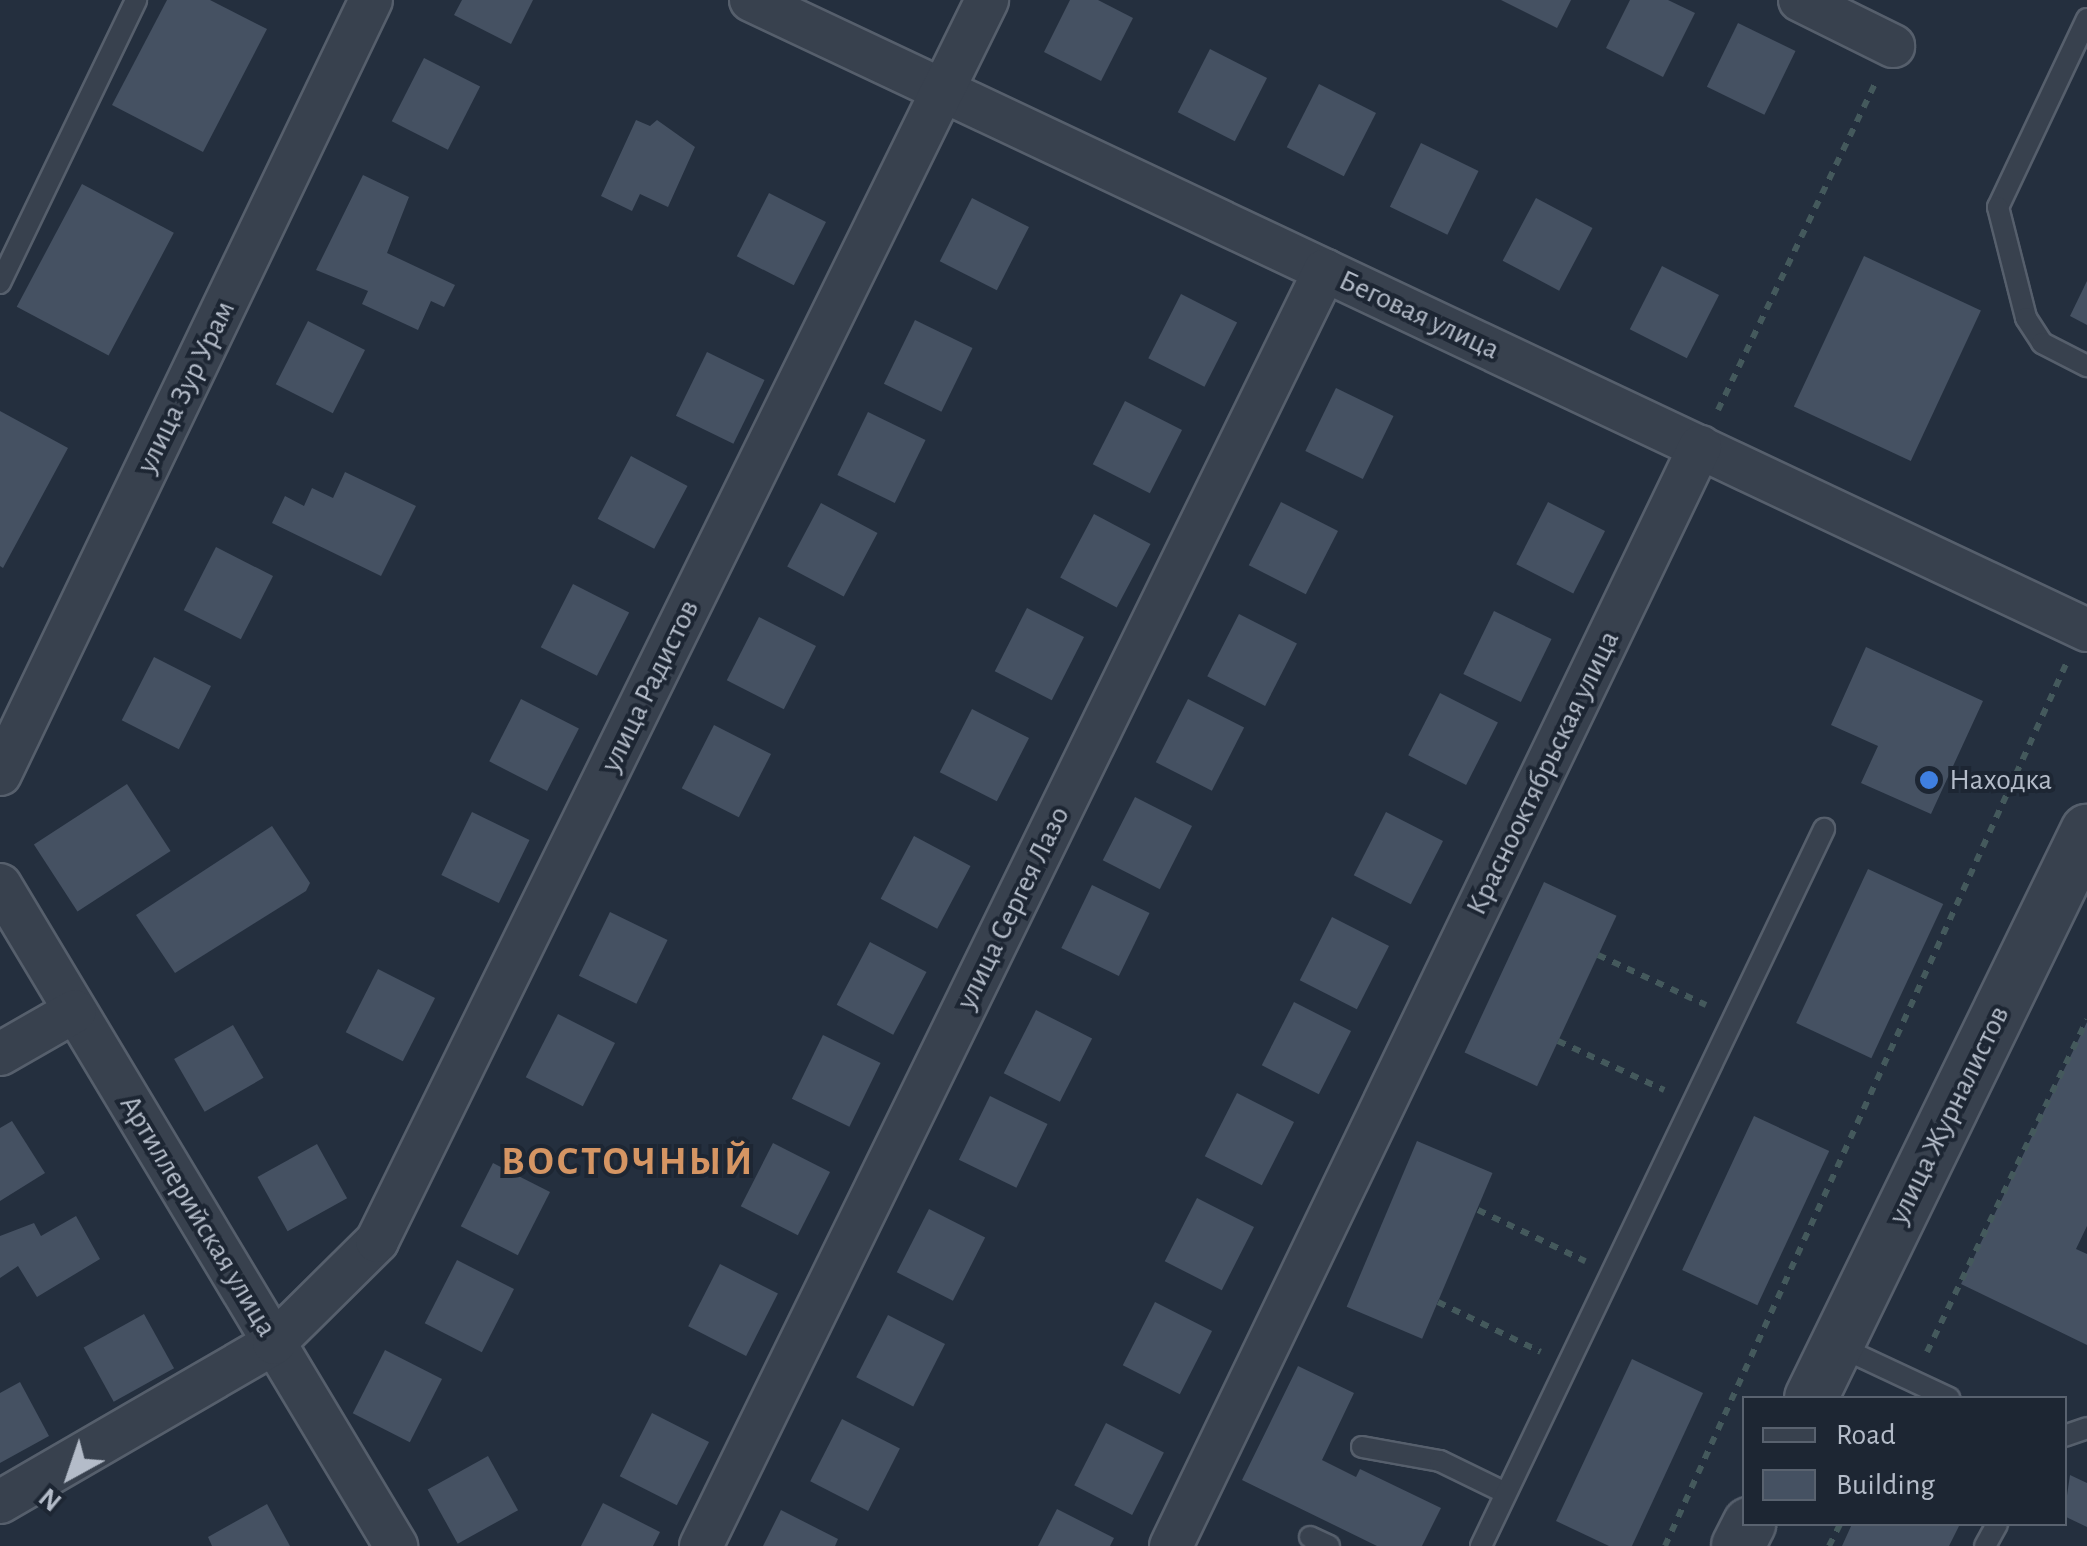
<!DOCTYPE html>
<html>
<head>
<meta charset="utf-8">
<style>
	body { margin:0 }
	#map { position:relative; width:2087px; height:1546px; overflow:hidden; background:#242f3e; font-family:"Alegreya Sans",sans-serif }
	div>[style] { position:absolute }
	.building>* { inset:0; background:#455162; transform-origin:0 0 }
	.path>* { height:6px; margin-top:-3px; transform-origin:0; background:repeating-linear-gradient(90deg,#44595c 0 8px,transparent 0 16px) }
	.roads { filter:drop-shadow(2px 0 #565f6c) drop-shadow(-2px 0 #565f6c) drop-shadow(0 2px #565f6c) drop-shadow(0 -2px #565f6c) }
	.service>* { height:20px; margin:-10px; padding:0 10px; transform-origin:10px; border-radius:10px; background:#38414e }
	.minor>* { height:42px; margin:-21px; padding:0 21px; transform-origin:21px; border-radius:21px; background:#38414e }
	.tertiary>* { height:52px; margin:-26px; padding:0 26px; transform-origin:26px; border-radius:26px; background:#38414e }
	.dots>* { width:28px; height:28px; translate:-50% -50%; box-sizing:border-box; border:5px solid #1d2633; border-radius:50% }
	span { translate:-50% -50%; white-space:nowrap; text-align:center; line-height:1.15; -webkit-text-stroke:8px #1d2633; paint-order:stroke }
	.street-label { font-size:30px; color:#b4bcc9 }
	.poi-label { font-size:30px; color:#b4bcc9 }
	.left { translate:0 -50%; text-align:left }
	.district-label { font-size:40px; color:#d59563; font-weight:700; letter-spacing:2.5px }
	.legend { position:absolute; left:1742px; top:1396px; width:325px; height:130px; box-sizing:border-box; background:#1d2633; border:2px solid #59626f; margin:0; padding:12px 18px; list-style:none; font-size:30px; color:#b4bcc9 }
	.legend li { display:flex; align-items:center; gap:20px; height:50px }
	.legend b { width:50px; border:2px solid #59626f }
	.north { position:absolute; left:20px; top:1426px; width:100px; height:100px; -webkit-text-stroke:8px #1d2633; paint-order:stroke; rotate:220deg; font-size:28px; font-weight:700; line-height:40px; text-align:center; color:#b4bcc9 }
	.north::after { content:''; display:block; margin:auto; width:35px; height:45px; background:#b4bcc9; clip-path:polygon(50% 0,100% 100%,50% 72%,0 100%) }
</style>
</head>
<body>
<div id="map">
	<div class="building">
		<i style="clip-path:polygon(167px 0,210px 0,267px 29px,203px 152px,112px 105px)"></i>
		<i style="clip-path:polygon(462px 0,533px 0,511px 44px,454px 15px)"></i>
		<i style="clip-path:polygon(1070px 0,1098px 0,1133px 18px,1101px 81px,1044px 52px)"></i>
		<i style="clip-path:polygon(1501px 0,1571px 0,1557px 28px)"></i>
		<i style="clip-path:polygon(1630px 0,1668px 0,1695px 13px,1663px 77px,1606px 48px)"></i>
		<i style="left:1738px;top:23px;width:64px;height:71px;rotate:26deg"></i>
		<i style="left:1210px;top:49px;width:64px;height:71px;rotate:27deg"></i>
		<i style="left:424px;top:58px;width:63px;height:71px;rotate:27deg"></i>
		<i style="left:1319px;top:84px;width:64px;height:71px;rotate:27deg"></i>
		<i style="clip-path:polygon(636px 120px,650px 126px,657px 120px,695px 147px,668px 207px,640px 194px,632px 211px,601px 196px)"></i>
		<i style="left:1421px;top:143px;width:64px;height:71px;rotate:26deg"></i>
		<i style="clip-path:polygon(363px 175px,409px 197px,387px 253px,455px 285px,444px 307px,431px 301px,418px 330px,362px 304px,368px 291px,316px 270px)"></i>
		<i style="left:82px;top:184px;width:104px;height:139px;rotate:28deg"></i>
		<i style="left:769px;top:193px;width:64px;height:71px;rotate:27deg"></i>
		<i style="left:972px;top:198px;width:64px;height:71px;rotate:27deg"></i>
		<i style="left:1536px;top:198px;width:64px;height:71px;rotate:28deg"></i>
		<i style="left:1864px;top:256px;width:129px;height:166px;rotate:25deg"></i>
		<i style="left:1662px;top:266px;width:64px;height:71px;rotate:27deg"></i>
		<i style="clip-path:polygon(2087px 281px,2087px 325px,2070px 316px)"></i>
		<i style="left:1181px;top:294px;width:63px;height:72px;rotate:27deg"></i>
		<i style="left:915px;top:320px;width:64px;height:71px;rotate:26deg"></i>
		<i style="left:308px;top:321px;width:64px;height:71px;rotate:27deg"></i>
		<i style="left:707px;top:352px;width:64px;height:71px;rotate:26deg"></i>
		<i style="left:1336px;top:388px;width:64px;height:70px;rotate:26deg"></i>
		<i style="left:1125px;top:401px;width:64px;height:71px;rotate:27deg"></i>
		<i style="clip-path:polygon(0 411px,68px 448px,3px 568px,0 566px)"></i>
		<i style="left:868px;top:412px;width:64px;height:70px;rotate:26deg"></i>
		<i style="left:631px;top:456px;width:64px;height:71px;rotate:28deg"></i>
		<i style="clip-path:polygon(345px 472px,416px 506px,381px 576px,272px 523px,285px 496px,304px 506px,312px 488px,333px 498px)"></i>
		<i style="left:1281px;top:502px;width:64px;height:71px;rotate:27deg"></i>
		<i style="left:1548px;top:502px;width:64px;height:70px;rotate:27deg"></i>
		<i style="left:821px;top:503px;width:64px;height:72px;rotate:28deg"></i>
		<i style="left:1094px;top:514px;width:64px;height:72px;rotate:28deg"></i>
		<i style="left:216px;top:547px;width:64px;height:71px;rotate:27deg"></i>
		<i style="left:573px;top:584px;width:63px;height:71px;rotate:27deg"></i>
		<i style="left:1027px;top:608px;width:64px;height:71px;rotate:27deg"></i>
		<i style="left:1494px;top:611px;width:64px;height:70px;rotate:26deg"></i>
		<i style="left:1239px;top:614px;width:65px;height:70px;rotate:27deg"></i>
		<i style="left:759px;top:617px;width:64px;height:71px;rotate:27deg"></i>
		<i style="clip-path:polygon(1866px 647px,1983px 701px,1931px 814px,1861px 783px,1878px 746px,1831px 725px)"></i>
		<i style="left:154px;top:657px;width:64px;height:71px;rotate:27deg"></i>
		<i style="left:1440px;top:693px;width:65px;height:70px;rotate:27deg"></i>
		<i style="left:521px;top:699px;width:65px;height:70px;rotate:27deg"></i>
		<i style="left:1188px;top:699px;width:63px;height:71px;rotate:27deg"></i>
		<i style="left:972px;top:709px;width:64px;height:71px;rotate:27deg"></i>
		<i style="left:714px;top:725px;width:64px;height:71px;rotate:27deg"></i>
		<i style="left:127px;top:784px;width:80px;height:111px;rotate:57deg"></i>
		<i style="left:1135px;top:797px;width:64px;height:71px;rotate:27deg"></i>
		<i style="left:472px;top:812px;width:64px;height:70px;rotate:26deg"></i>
		<i style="left:1386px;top:812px;width:64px;height:71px;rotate:27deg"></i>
		<i style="clip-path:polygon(272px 826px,310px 883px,306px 891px,175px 973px,136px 915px)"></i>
		<i style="left:914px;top:836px;width:64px;height:71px;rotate:28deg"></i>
		<i style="left:1868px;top:869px;width:83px;height:170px;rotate:25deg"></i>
		<i style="left:1544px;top:882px;width:80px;height:188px;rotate:25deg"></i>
		<i style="left:1092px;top:885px;width:64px;height:70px;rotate:26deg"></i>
		<i style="left:610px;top:912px;width:64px;height:71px;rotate:26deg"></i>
		<i style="left:1332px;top:917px;width:64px;height:71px;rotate:27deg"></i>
		<i style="left:870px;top:942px;width:64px;height:71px;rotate:28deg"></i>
		<i style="left:378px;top:969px;width:64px;height:71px;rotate:27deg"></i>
		<i style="left:1294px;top:1002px;width:64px;height:71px;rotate:27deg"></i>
		<i style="left:1036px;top:1010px;width:63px;height:71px;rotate:27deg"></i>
		<i style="left:558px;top:1014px;width:64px;height:71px;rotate:27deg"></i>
		<i style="clip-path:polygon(2087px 1022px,2087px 1226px,2076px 1249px,2087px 1254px,2087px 1345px,1961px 1284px)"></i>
		<i style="left:233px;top:1025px;width:61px;height:68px;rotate:60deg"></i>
		<i style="left:823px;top:1035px;width:64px;height:71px;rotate:26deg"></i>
		<i style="left:1237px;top:1093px;width:64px;height:71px;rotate:27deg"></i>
		<i style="left:990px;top:1096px;width:64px;height:71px;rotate:26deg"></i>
		<i style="left:1754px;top:1116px;width:83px;height:170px;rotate:25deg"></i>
		<i style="clip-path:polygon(12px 1121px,45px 1173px,0 1201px,0 1128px)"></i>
		<i style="left:1417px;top:1141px;width:82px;height:180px;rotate:23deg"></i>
		<i style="left:773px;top:1143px;width:64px;height:71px;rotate:27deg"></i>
		<i style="left:317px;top:1144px;width:62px;height:68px;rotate:61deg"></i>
		<i style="left:493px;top:1163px;width:64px;height:71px;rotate:27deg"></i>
		<i style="left:1197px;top:1198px;width:64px;height:71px;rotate:27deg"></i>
		<i style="left:929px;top:1209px;width:63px;height:71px;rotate:27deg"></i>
		<i style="clip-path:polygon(76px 1216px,100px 1259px,37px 1297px,18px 1266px,0 1278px,0 1236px,34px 1223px,41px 1236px)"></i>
		<i style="left:457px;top:1260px;width:64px;height:71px;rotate:27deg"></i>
		<i style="left:720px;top:1264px;width:65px;height:70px;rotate:27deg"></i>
		<i style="left:1155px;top:1302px;width:64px;height:71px;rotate:27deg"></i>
		<i style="left:144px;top:1314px;width:62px;height:69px;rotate:61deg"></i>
		<i style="left:888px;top:1315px;width:64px;height:70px;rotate:27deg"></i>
		<i style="left:385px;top:1350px;width:64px;height:71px;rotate:27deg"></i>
		<i style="clip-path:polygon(1632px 1359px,1703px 1393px,1632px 1546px,1609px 1546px,1556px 1521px)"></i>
		<i style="clip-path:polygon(1298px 1366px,1354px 1393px,1322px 1460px,1356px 1477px,1360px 1469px,1441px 1508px,1422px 1546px,1377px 1546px,1242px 1480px)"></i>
		<i style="clip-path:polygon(20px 1382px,49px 1436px,0 1463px,0 1393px)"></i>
		<i style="left:652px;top:1413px;width:64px;height:71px;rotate:27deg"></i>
		<i style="left:842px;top:1419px;width:65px;height:70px;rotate:27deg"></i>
		<i style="left:1106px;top:1423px;width:65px;height:70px;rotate:27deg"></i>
		<i style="left:488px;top:1456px;width:62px;height:69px;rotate:61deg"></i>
		<i style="clip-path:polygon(2070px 1475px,2087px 1483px,2087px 1527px,2064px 1516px)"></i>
		<i style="clip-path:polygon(603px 1503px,660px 1532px,653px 1546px,581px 1546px)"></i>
		<i style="clip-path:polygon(267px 1504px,290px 1546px,212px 1546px,208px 1537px)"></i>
		<i style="clip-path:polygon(1057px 1509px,1114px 1538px,1110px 1546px,1038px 1546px)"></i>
		<i style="clip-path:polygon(781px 1510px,838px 1539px,835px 1546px,763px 1546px)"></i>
		<i style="clip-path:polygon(1852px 1524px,1960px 1524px,1949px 1546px,1842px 1546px)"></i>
	</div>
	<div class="path">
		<i style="left:1718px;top:410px;width:362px;rotate:-64.3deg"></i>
		<i style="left:1598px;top:955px;width:119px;rotate:24.8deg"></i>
		<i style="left:1558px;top:1041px;width:117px;rotate:24.8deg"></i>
		<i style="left:1478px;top:1210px;width:119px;rotate:25.5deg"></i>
		<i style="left:1438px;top:1302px;width:114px;rotate:25.9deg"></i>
		<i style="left:1927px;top:1352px;width:369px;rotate:-64.3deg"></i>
		<i style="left:1665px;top:1546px;width:969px;rotate:-65.55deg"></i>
		<i style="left:1829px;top:1546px;width:25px;rotate:-63deg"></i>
	</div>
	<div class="roads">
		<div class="service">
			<i style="left:2087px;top:19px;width:208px;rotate:115.3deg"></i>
			<i style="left:1998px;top:207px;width:114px;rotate:75.8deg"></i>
			<i style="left:2026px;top:318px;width:30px;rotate:57deg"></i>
			<i style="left:2042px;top:343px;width:51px;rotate:27.1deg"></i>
			<i style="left:0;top:283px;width:314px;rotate:-64.3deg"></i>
			<i style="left:1838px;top:1346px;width:123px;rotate:25.1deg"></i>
			<i style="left:2064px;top:1436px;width:24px;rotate:-19deg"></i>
			<i style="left:1362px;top:1447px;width:79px;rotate:10.2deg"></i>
			<i style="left:1440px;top:1461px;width:73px;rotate:25.9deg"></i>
			<i style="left:1310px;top:1537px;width:21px;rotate:25deg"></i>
			<i style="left:1481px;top:1546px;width:795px;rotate:-64.43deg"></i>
			<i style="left:1985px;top:1546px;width:25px;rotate:-61deg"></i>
		</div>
		<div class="minor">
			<i style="left:751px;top:0;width:1477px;rotate:25.25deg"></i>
			<i style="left:1800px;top:0;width:104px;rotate:26.3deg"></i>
			<i style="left:0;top:774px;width:858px;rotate:-64.39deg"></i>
			<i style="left:0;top:885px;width:771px;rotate:59.07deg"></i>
			<i style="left:0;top:1054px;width:86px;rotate:-29.8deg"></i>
			<i style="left:0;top:1502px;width:317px;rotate:-30.1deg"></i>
			<i style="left:274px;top:1343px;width:145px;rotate:-44.7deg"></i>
			<i style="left:377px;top:1241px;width:1383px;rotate:-63.82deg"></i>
			<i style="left:701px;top:1546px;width:1420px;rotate:-63.94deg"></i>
			<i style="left:1171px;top:1546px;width:1220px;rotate:-64.3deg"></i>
		</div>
		<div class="tertiary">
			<i style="left:1811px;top:1398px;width:631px;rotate:-64.04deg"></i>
			<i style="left:1738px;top:1546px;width:25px;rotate:-63deg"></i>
		</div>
	</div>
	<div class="dots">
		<i style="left:1929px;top:780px;background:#3f7fe0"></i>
	</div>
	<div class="street-label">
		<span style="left:1419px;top:315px;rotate:25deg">Беговая улица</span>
		<span style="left:186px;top:387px;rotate:-64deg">улица Зур Урам</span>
		<span style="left:650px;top:686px;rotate:-64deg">улица Радистов</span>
		<span style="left:1543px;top:773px;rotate:-64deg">Краснооктябрьская улица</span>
		<span style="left:1013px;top:908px;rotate:-64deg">улица Сергея Лазо</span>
		<span style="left:1949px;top:1115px;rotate:-64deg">улица Журналистов</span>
		<span style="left:198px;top:1216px;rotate:59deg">Артиллерийская улица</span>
	</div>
	<div class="poi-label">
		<span class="left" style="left:1949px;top:780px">Находка</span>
	</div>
	<div class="district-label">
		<span style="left:628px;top:1162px">ВОСТОЧНЫЙ</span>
	</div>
	<ul class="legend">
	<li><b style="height:12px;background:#38414e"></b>Road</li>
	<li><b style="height:28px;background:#455162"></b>Building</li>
	</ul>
	<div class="north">N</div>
</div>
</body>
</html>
